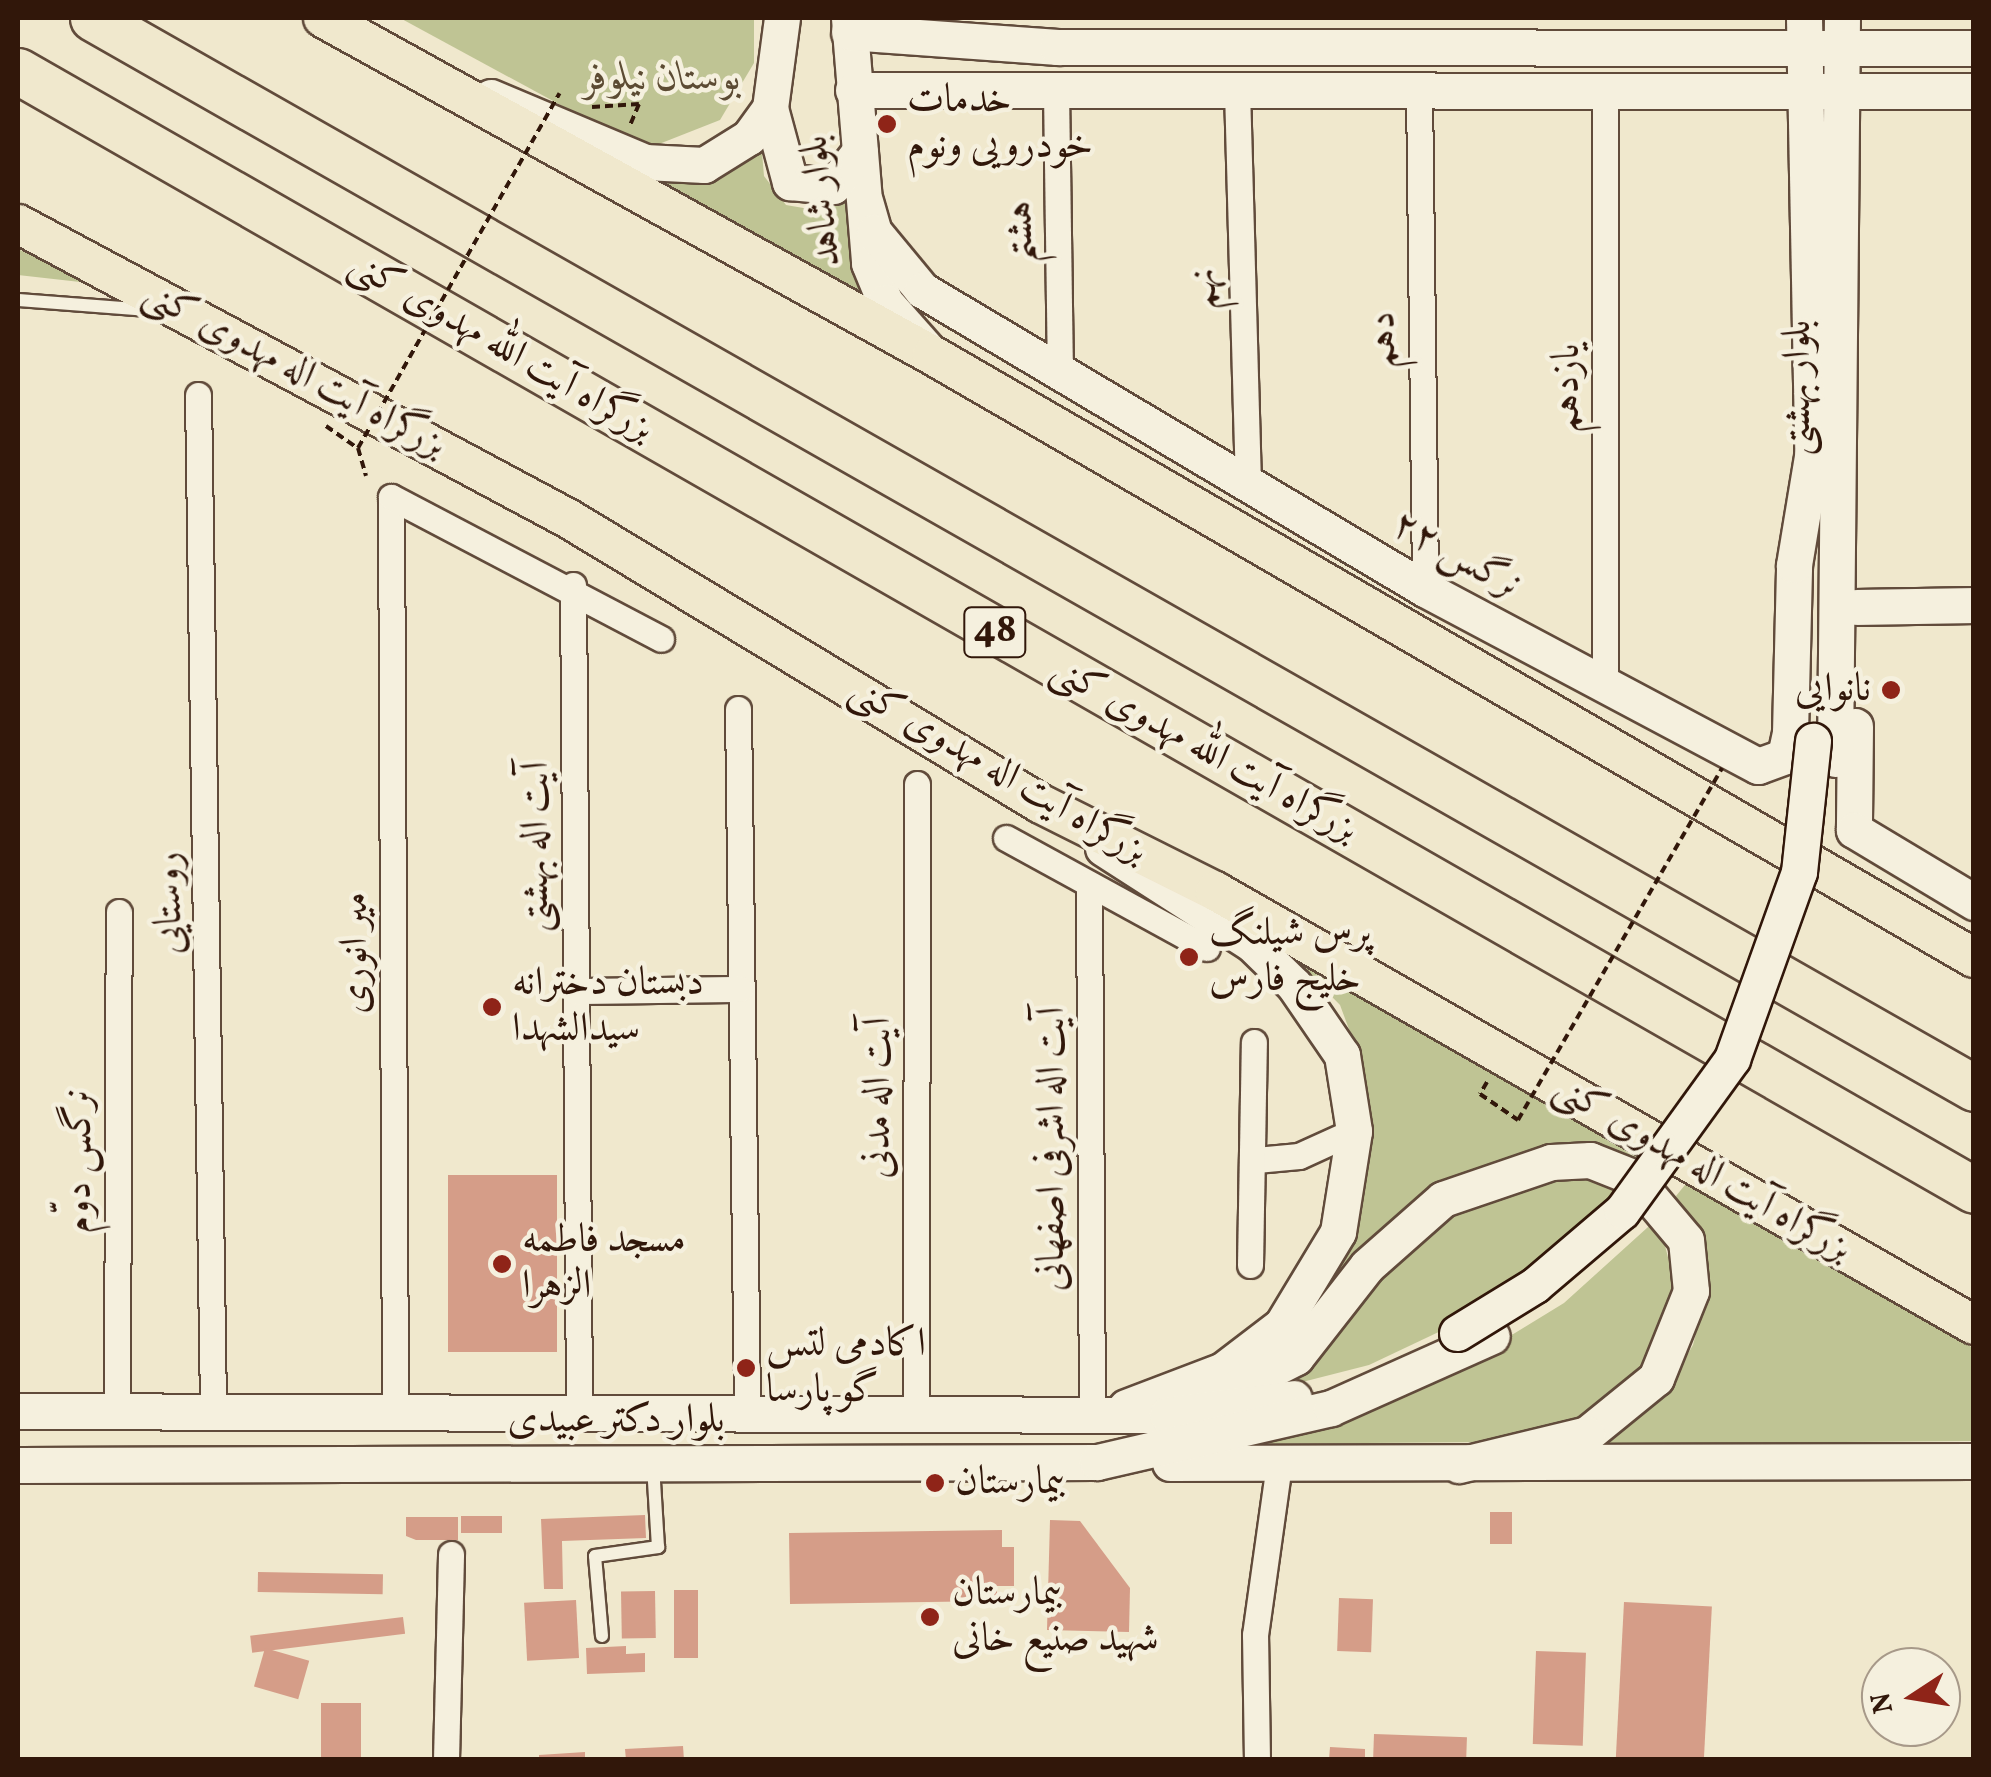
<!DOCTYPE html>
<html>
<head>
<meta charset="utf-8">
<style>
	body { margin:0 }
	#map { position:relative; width:1991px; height:1777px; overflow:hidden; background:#f0e8cd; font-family:Vollkorn,Amiri,serif }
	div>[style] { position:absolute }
	.green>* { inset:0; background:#bfc494 }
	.building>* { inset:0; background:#d59d88; transform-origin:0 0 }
	.path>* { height:4px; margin-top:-2px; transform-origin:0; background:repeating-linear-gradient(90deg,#31170a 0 8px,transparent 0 13px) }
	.roads { filter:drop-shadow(2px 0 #614b3b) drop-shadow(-2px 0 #614b3b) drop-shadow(0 2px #614b3b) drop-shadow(0 -2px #614b3b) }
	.lane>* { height:12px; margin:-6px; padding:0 6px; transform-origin:6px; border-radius:6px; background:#f5f0de }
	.street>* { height:25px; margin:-12.5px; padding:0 12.5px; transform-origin:12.5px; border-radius:12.5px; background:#f5f0de }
	.secondary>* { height:35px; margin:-17.5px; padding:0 17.5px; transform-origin:17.5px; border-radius:17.5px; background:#f5f0de }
	.primary>* { height:38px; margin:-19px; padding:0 19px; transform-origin:19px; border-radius:19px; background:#f0e8cd }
	.highway>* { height:45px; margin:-22.5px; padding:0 22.5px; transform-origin:22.5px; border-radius:22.5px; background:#f0e8cd }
	.path-bridge>* { height:4px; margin-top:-2px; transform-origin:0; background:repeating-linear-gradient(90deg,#31170a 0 8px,transparent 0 13px) }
	.bridges { filter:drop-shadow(2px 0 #31170a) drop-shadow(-2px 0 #31170a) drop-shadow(0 2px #31170a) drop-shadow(0 -2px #31170a) }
	.secondary-bridge>* { height:35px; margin:-17.5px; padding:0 17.5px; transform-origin:17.5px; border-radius:17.5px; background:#f5f0de }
	.dots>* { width:28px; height:28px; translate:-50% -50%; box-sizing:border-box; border:5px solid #f5f0de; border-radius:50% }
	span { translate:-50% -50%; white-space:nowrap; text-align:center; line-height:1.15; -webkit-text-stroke:9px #f5f0de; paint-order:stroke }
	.shield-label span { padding:2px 8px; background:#f5f0de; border:2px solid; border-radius:8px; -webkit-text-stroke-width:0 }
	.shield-label { font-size:38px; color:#31170a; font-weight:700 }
	.park-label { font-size:40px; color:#5c4b33; font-style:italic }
	.poi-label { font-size:40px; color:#31170a }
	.left { translate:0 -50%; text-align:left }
	.right { translate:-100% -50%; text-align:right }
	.street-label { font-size:40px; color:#31170a }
	.frame { position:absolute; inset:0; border:20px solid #31170a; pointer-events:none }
	.north { position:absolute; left:1861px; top:1647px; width:100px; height:100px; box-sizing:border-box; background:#f5f0de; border:2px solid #a79989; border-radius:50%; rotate:258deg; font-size:28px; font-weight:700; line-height:40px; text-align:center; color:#31170a }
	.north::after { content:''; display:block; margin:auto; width:35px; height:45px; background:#8f2418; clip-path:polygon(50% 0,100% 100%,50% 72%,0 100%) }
</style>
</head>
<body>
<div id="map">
	<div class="green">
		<i style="clip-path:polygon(400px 18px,754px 18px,754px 63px,720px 120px,659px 144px,625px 140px)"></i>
		<i style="clip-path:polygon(761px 141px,764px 176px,786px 205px,821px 211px,854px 192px,884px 313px,642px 172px)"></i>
		<i style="clip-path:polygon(18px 249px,89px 283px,18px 275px)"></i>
		<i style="clip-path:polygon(1283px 947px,1648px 1160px,1641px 1169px,1548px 1147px,1457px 1177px,1325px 1309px,1227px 1376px,1359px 1210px,1365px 1178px,1353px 1040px,1340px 1005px)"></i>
		<i style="clip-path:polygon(1574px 1174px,1623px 1189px,1596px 1219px,1445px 1329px,1369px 1365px,1236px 1399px,1455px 1207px)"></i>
		<i style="clip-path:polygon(1689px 1180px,1973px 1348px,1973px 1441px,1595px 1444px,1667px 1389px,1693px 1345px,1703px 1305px,1700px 1255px,1676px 1196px)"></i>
		<i style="clip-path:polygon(1658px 1218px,1676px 1289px,1649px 1364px,1589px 1420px,1491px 1442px,1227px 1444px,1352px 1416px,1440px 1379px,1564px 1303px)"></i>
	</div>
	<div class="building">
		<i style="left:448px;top:1175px;width:109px;height:177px"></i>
		<i style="left:1490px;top:1512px;width:22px;height:32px"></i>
		<i style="clip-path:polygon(645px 1515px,646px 1538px,562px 1541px,563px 1589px,544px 1589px,541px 1519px)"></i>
		<i style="left:461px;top:1516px;width:41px;height:17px"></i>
		<i style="clip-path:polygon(406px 1517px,458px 1517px,458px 1540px,416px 1540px,406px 1536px)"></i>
		<i style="clip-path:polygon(1050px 1520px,1080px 1521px,1130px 1588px,1129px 1632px,1047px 1630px)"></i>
		<i style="clip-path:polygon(1002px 1530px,1002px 1547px,1014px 1547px,1014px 1586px,997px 1586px,997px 1601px,790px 1604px,789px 1533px)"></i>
		<i style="left:258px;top:1572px;width:125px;height:20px;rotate:1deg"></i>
		<i style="left:674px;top:1590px;width:24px;height:68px"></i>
		<i style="left:655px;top:1591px;width:47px;height:34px;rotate:89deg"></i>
		<i style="left:1339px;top:1598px;width:34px;height:53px;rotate:2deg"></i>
		<i style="left:576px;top:1600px;width:58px;height:52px;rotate:87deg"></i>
		<i style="left:1624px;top:1602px;width:88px;height:158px;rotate:3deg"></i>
		<i style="left:403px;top:1617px;width:17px;height:154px;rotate:83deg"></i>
		<i style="clip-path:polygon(626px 1646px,626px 1654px,645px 1653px,645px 1672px,587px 1674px,586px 1648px)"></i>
		<i style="left:265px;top:1648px;width:46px;height:40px;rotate:16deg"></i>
		<i style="left:1536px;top:1651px;width:50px;height:93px;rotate:2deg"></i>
		<i style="left:321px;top:1703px;width:40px;height:57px"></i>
		<i style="left:1374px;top:1734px;width:93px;height:26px;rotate:2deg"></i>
		<i style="clip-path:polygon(683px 1746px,684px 1760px,626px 1760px,625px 1749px)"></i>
		<i style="clip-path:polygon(1330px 1747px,1365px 1749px,1365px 1760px,1329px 1760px)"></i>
		<i style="clip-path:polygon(585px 1752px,585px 1760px,539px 1760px,539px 1755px)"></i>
	</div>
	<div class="path">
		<i style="left:592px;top:107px;width:47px;rotate:-3.7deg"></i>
		<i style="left:639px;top:104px;width:23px;rotate:113deg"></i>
		<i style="left:326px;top:426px;width:39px;rotate:35deg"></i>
		<i style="left:358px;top:448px;width:29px;rotate:74deg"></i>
		<i style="left:1487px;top:1082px;width:14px;rotate:120deg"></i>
		<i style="left:1480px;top:1094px;width:46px;rotate:34.4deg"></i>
	</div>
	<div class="roads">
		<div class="lane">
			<i style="left:18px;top:300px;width:131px;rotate:4.4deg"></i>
			<i style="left:602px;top:1636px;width:80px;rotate:-95deg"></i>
			<i style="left:595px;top:1556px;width:64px;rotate:-8.1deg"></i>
			<i style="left:658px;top:1547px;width:81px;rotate:-93.5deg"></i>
		</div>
		<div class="street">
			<i style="left:1056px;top:90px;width:283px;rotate:89.2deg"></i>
			<i style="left:1237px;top:90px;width:395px;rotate:88.4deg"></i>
			<i style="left:1419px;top:90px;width:499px;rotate:89.3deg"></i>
			<i style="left:198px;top:395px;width:1014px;rotate:89.15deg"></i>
			<i style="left:573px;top:585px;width:824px;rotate:89.58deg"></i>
			<i style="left:1605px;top:686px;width:596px;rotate:-90deg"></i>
			<i style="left:738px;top:709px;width:701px;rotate:89.26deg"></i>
			<i style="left:1006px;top:838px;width:229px;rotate:28.7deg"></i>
			<i style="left:1089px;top:884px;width:529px;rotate:89.68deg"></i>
			<i style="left:576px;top:991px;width:164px;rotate:-0.7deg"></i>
			<i style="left:1256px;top:1160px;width:43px;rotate:-5.3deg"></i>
			<i style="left:1299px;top:1156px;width:60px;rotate:-24.4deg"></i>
			<i style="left:1250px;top:1265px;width:223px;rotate:-89deg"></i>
			<i style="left:395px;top:1408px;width:911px;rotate:-90.25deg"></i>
			<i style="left:391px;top:497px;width:305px;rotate:27.7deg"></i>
			<i style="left:117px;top:1410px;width:498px;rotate:-89.8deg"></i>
			<i style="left:916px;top:1412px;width:628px;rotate:-89.91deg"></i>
			<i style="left:446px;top:1760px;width:206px;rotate:-88.6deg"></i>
			<i style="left:1257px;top:1760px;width:125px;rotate:-90.9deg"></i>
			<i style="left:1255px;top:1635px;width:173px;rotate:-82deg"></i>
		</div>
		<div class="secondary">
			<i style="left:849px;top:18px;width:246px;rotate:85.3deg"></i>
			<i style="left:869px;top:263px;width:42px;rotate:67.7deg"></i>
			<i style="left:885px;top:302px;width:60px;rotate:48.4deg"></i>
			<i style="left:1804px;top:18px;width:453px;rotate:88.9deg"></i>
			<i style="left:849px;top:32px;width:209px;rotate:4.1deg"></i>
			<i style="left:1057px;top:47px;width:917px;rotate:0.06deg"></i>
			<i style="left:853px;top:90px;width:1121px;rotate:0.05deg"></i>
			<i style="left:491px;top:97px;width:167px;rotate:22.9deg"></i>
			<i style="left:645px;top:162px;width:59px;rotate:2.9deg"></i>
			<i style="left:704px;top:165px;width:53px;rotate:-31.9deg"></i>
			<i style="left:749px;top:137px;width:36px;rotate:-54deg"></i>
			<i style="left:770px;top:108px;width:91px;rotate:-82.4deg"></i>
			<i style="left:770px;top:108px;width:77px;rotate:74.9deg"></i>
			<i style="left:790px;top:182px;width:43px;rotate:5.3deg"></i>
			<i style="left:833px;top:186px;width:44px;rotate:-52.4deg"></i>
			<i style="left:865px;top:201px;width:32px;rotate:74deg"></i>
			<i style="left:874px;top:232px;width:75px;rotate:50.4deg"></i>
			<i style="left:922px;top:290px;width:585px;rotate:30.73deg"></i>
			<i style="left:1425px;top:589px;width:377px;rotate:28deg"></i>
			<i style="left:1758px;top:766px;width:29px;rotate:-20deg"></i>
			<i style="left:1785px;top:756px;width:24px;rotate:-78deg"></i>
			<i style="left:1790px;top:733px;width:168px;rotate:-88.6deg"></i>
			<i style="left:1794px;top:565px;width:117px;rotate:-80.6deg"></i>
			<i style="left:1857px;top:607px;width:117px;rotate:-1deg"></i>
			<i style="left:1855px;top:726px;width:104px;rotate:90.6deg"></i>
			<i style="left:1854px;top:830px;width:140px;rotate:31deg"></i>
			<i style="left:1835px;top:759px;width:741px;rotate:-89.46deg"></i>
			<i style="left:1103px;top:848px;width:177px;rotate:32.8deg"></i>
			<i style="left:1252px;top:944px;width:59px;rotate:44.3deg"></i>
			<i style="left:1294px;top:985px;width:85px;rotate:55.6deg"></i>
			<i style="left:1342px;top:1055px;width:77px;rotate:81deg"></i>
			<i style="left:1354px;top:1131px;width:102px;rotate:99deg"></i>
			<i style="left:1338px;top:1232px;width:109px;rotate:121.1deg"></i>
			<i style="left:1282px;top:1325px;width:74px;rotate:142.7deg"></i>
			<i style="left:1223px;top:1370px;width:104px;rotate:159.1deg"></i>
			<i style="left:1214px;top:1399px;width:92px;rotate:-27.1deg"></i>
			<i style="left:1296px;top:1357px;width:115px;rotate:-52deg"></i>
			<i style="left:1367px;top:1266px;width:101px;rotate:-41.4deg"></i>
			<i style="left:1443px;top:1199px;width:114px;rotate:-18.9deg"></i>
			<i style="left:1551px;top:1162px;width:39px;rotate:-3deg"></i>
			<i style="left:1590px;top:1160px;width:46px;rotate:21.6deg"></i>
			<i style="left:1633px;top:1177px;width:82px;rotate:49.9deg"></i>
			<i style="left:1686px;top:1240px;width:51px;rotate:84.4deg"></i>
			<i style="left:1691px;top:1291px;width:94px;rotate:111.9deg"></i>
			<i style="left:1656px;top:1378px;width:89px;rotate:140.9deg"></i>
			<i style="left:1587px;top:1434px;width:132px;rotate:166.4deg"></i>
			<i style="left:18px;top:1411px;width:1149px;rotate:0.2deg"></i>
			<i style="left:1167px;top:1415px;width:128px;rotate:-7.6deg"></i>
			<i style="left:1170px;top:1463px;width:804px;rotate:-0.14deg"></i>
			<i style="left:18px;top:1465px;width:1079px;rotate:-0.16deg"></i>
			<i style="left:1097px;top:1462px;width:240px;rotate:-13deg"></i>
			<i style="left:1331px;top:1408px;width:176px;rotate:-24.1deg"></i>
		</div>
		<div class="primary">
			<i style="left:323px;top:18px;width:696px;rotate:28.96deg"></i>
			<i style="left:932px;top:355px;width:1204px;rotate:30.06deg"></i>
			<i style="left:18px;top:224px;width:625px;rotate:28.16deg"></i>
			<i style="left:569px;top:519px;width:551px;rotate:31.12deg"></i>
			<i style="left:1041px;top:804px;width:195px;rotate:26.6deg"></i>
			<i style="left:1215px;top:891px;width:874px;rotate:29.76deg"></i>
		</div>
		<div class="highway">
			<i style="left:93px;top:18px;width:2164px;rotate:29.63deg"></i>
			<i style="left:18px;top:71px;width:2253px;rotate:29.77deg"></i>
		</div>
	</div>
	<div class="path-bridge">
		<i style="left:358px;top:448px;width:408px;rotate:-60.4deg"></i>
		<i style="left:1518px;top:1120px;width:407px;rotate:-59.9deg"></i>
	</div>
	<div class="bridges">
		<div class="secondary-bridge">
			<i style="left:1457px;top:1333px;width:92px;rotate:-31.6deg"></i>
			<i style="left:1535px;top:1285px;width:114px;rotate:-40.4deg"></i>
			<i style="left:1622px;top:1211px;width:188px;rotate:-54.1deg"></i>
			<i style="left:1732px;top:1059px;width:199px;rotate:-70.3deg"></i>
			<i style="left:1799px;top:872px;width:132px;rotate:-83.9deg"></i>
		</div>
	</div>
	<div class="dots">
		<i style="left:887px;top:124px;background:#8f2418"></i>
		<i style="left:1891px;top:690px;background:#8f2418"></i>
		<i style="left:1189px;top:957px;background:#8f2418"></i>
		<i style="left:492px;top:1007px;background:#8f2418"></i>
		<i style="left:502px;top:1264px;background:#8f2418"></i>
		<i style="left:746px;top:1368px;background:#8f2418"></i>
		<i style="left:935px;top:1483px;background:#8f2418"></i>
		<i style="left:930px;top:1617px;background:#8f2418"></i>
	</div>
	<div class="shield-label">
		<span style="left:995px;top:632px">48</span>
	</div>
	<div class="park-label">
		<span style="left:662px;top:79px">بوستان نیلوفر</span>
	</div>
	<div class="poi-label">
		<span class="left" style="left:907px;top:124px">خدمات<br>خودرویی ونوم</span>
		<span class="right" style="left:1871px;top:690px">نانوایی</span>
		<span class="left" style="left:1209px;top:957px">پرس شیلنگ<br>خلیج فارس</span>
		<span class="left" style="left:512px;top:1007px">دبستان دخترانه<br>سیدالشهدا</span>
		<span class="left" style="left:522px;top:1264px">مسجد فاطمه<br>الزهرا</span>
		<span class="left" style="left:766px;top:1368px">اکادمی لتس<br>گو پارسا</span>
		<span class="left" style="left:955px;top:1483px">بیمارستان</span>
		<span class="left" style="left:952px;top:1617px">بیمارستان<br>شهید صنیع خانی</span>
	</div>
	<div class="street-label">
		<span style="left:822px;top:201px;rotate:-96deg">بلوار شاهد</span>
		<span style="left:1021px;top:232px;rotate:-91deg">هشتم</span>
		<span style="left:1205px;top:289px;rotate:-92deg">نهم</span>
		<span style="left:1384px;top:340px;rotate:-91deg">دهم</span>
		<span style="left:501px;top:347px;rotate:30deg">بزرگراه آیت الله مهدوی کنی</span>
		<span style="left:294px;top:370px;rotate:28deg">بزرگراه آیت اله مهدوی کنی</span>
		<span style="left:1568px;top:388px;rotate:-90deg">یازدهم</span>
		<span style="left:1799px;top:388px;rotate:-90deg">بلوار بهشتی</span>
		<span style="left:1456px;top:556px;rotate:29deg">نرگس ۲۲</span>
		<span style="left:1204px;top:750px;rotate:29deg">بزرگراه آیت الله مهدوی کنی</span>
		<span style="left:998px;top:771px;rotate:30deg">بزرگراه آیت اله مهدوی کنی</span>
		<span style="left:537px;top:847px;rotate:-90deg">آیت اله بهشتی</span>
		<span style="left:170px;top:903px;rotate:-91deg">روستایی</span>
		<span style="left:356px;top:953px;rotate:-90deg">میر انوری</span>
		<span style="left:879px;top:1098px;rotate:-90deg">آیت اله مدنی</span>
		<span style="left:1053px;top:1149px;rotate:-90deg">آیت اله اشرفی اصفهانی</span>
		<span style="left:80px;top:1161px;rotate:-90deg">نرگس دوّم</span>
		<span style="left:1702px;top:1169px;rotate:30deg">بزرگراه آیت اله مهدوی کنی</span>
		<span style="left:616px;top:1421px">بلوار دکتر عبیدی</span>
	</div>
	<div class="frame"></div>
	<div class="north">N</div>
</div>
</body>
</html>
